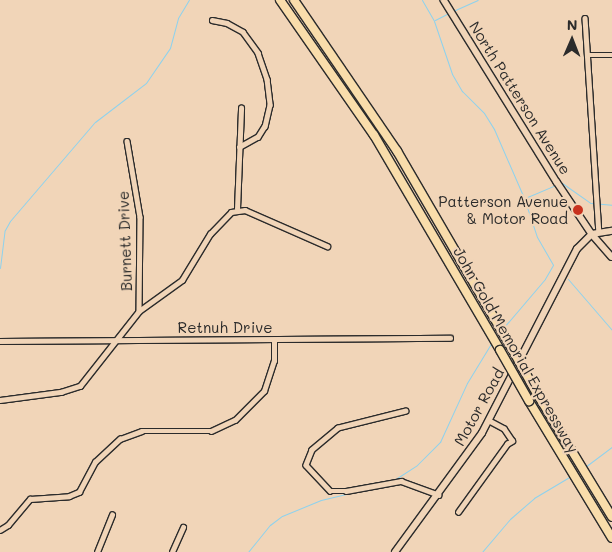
<!DOCTYPE html>
<html>
<head>
<meta charset="utf-8">
<style>
	body { margin:0 }
	#map { position:relative; width:612px; height:552px; overflow:hidden; background:#f1d5b8; font-family:Mali,sans-serif }
	div>[style] { position:absolute }
	.stream>* { height:1px; margin:-0.5px; padding:0 0.5px; transform-origin:0.5px; border-radius:0.5px; background:#8dd2ee }
	.roads { filter:drop-shadow(1px 0 #2b2b2b) drop-shadow(-1px 0 #2b2b2b) drop-shadow(0 1px #2b2b2b) drop-shadow(0 -1px #2b2b2b) }
	.street>* { height:4.5px; margin:-2.25px; padding:0 2.25px; transform-origin:2.25px; border-radius:2.25px; background:#f1d5b8 }
	.secondary>* { height:5.5px; margin:-2.75px; padding:0 2.75px; transform-origin:2.75px; border-radius:2.75px; background:#f1d5b8 }
	.highway>* { height:8px; margin:-4px; padding:0 4px; transform-origin:4px; border-radius:4px; background:#f9ddab }
	.bridges { filter:drop-shadow(1px 0 #2b2b2b) drop-shadow(-1px 0 #2b2b2b) drop-shadow(0 1px #2b2b2b) drop-shadow(0 -1px #2b2b2b) }
	.highway-bridge>* { height:8px; margin:-4px; padding:0 4px; transform-origin:4px; border-radius:4px; background:#f9ddab }
	.dots>* { width:14px; height:14px; translate:-50% -50%; box-sizing:border-box; border:2px solid #f1d5b8; border-radius:50% }
	span { translate:-50% -50%; white-space:nowrap; text-align:center; line-height:1.15; -webkit-text-stroke:4.5px #f1d5b8; paint-order:stroke }
	.street-label { font-size:15px; color:#2b2b2b }
	.poi-label { font-size:15px; color:#2b2b2b }
	.right { translate:-100% -50%; text-align:right }
	.north { position:absolute; left:547px; top:15px; width:50px; height:50px; -webkit-text-stroke:4px #f1d5b8; paint-order:stroke; rotate:1deg; font-size:14px; font-weight:700; line-height:20px; text-align:center; color:#2b2b2b }
	.north::after { content:''; display:block; margin:auto; width:18px; height:22px; background:#2b2b2b; clip-path:polygon(50% 0,100% 100%,50% 72%,0 100%) }
</style>
</head>
<body>
<div id="map">
	<div class="stream">
		<i style="left:422px;top:0;width:24px;rotate:60deg"></i>
		<i style="left:434px;top:21px;width:56px;rotate:71.2deg"></i>
		<i style="left:452px;top:74px;width:20px;rotate:60deg"></i>
		<i style="left:462px;top:91px;width:31px;rotate:45deg"></i>
		<i style="left:484px;top:113px;width:19px;rotate:58deg"></i>
		<i style="left:494px;top:129px;width:75px;rotate:66.5deg"></i>
		<i style="left:524px;top:198px;width:41px;rotate:71.6deg"></i>
		<i style="left:537px;top:237px;width:32px;rotate:60deg"></i>
		<i style="left:553px;top:265px;width:16px;rotate:120deg"></i>
		<i style="left:545px;top:279px;width:63px;rotate:130.5deg"></i>
		<i style="left:453px;top:11px;width:27px;rotate:-24deg"></i>
		<i style="left:435px;top:20px;width:16px;rotate:-27deg"></i>
		<i style="left:562px;top:183px;width:35px;rotate:35deg"></i>
		<i style="left:591px;top:203px;width:21px;rotate:5deg"></i>
		<i style="left:525px;top:198px;width:33px;rotate:-23deg"></i>
		<i style="left:0;top:268px;width:38px;rotate:-83deg"></i>
		<i style="left:5px;top:230px;width:10px;rotate:-61deg"></i>
		<i style="left:10px;top:221px;width:130px;rotate:-49.4deg"></i>
		<i style="left:95px;top:122px;width:64px;rotate:-37.4deg"></i>
		<i style="left:146px;top:83px;width:42px;rotate:-55.6deg"></i>
		<i style="left:170px;top:48px;width:31px;rotate:-75deg"></i>
		<i style="left:178px;top:18px;width:21px;rotate:-59deg"></i>
		<i style="left:568px;top:279px;width:67px;rotate:49.2deg"></i>
		<i style="left:585px;top:467px;width:34px;rotate:-37deg"></i>
		<i style="left:394px;top:480px;width:27px;rotate:-33deg"></i>
		<i style="left:417px;top:465px;width:33px;rotate:-45deg"></i>
		<i style="left:440px;top:442px;width:65px;rotate:-65.4deg"></i>
		<i style="left:467px;top:383px;width:48px;rotate:-58.6deg"></i>
		<i style="left:248px;top:552px;width:35px;rotate:-51deg"></i>
		<i style="left:270px;top:525px;width:15px;rotate:-37deg"></i>
		<i style="left:282px;top:516px;width:42px;rotate:-22.3deg"></i>
		<i style="left:321px;top:500px;width:47px;rotate:-13.4deg"></i>
		<i style="left:482px;top:552px;width:43px;rotate:-49.7deg"></i>
		<i style="left:510px;top:519px;width:32px;rotate:-41deg"></i>
		<i style="left:534px;top:498px;width:43px;rotate:-30.7deg"></i>
	</div>
	<div class="roads">
		<div class="street">
			<i style="left:585px;top:18px;width:214px;rotate:86.3deg"></i>
			<i style="left:212px;top:20px;width:15px;rotate:11deg"></i>
			<i style="left:227px;top:23px;width:18px;rotate:29deg"></i>
			<i style="left:243px;top:32px;width:26px;rotate:54deg"></i>
			<i style="left:258px;top:53px;width:28px;rotate:71deg"></i>
			<i style="left:267px;top:79px;width:26px;rotate:83deg"></i>
			<i style="left:270px;top:105px;width:22px;rotate:103deg"></i>
			<i style="left:265px;top:126px;width:13px;rotate:122deg"></i>
			<i style="left:258px;top:137px;width:21px;rotate:151deg"></i>
			<i style="left:587px;top:55px;width:25px"></i>
			<i style="left:127px;top:141px;width:77px;rotate:80.3deg"></i>
			<i style="left:140px;top:217px;width:94px;rotate:90.6deg"></i>
			<i style="left:237px;top:209px;width:101px;rotate:-87.7deg"></i>
			<i style="left:0;top:341px;width:450px;rotate:-0.4deg"></i>
			<i style="left:0;top:400px;width:62px;rotate:-7.5deg"></i>
			<i style="left:61px;top:392px;width:20px;rotate:-18deg"></i>
			<i style="left:80px;top:386px;width:95px;rotate:-51.8deg"></i>
			<i style="left:139px;top:311px;width:53px;rotate:-35.8deg"></i>
			<i style="left:182px;top:280px;width:54px;rotate:-58.7deg"></i>
			<i style="left:210px;top:234px;width:30px;rotate:-46deg"></i>
			<i style="left:231px;top:212px;width:14px;rotate:-8deg"></i>
			<i style="left:245px;top:210px;width:90px;rotate:23.7deg"></i>
			<i style="left:406px;top:411px;width:70px;rotate:166deg"></i>
			<i style="left:338px;top:428px;width:34px;rotate:140deg"></i>
			<i style="left:312px;top:450px;width:16px;rotate:112deg"></i>
			<i style="left:306px;top:465px;width:35px;rotate:47deg"></i>
			<i style="left:330px;top:491px;width:16px"></i>
			<i style="left:346px;top:491px;width:56px;rotate:-10.3deg"></i>
			<i style="left:401px;top:481px;width:40px;rotate:20.2deg"></i>
			<i style="left:458px;top:512px;width:84px;rotate:-54.2deg"></i>
			<i style="left:507px;top:444px;width:6px;rotate:-31deg"></i>
			<i style="left:512px;top:441px;width:14px;rotate:-124deg"></i>
			<i style="left:504px;top:429px;width:17px;rotate:-152deg"></i>
			<i style="left:0;top:530px;width:9px;rotate:-32deg"></i>
			<i style="left:8px;top:525px;width:34px;rotate:-50deg"></i>
			<i style="left:30px;top:499px;width:39px;rotate:-4deg"></i>
			<i style="left:69px;top:496px;width:11px;rotate:-22deg"></i>
			<i style="left:79px;top:492px;width:34px;rotate:-62deg"></i>
			<i style="left:95px;top:462px;width:34px;rotate:-43deg"></i>
			<i style="left:120px;top:439px;width:23px;rotate:-20deg"></i>
			<i style="left:142px;top:431px;width:69px"></i>
			<i style="left:211px;top:431px;width:26px;rotate:-25deg"></i>
			<i style="left:235px;top:420px;width:41px;rotate:-45deg"></i>
			<i style="left:264px;top:391px;width:32px;rotate:-72deg"></i>
			<i style="left:274px;top:361px;width:21px;rotate:-90deg"></i>
			<i style="left:97px;top:552px;width:40px;rotate:-68deg"></i>
			<i style="left:172px;top:552px;width:27px;rotate:-66deg"></i>
		</div>
		<div class="secondary">
			<i style="left:444px;top:0;width:214px;rotate:58.2deg"></i>
			<i style="left:557px;top:182px;width:63px;rotate:56.1deg"></i>
			<i style="left:592px;top:234px;width:30px;rotate:49deg"></i>
			<i style="left:395px;top:552px;width:147px;rotate:-53.8deg"></i>
			<i style="left:482px;top:433px;width:207px;rotate:-62.7deg"></i>
			<i style="left:577px;top:249px;width:21px;rotate:-45deg"></i>
			<i style="left:592px;top:234px;width:20px;rotate:-9deg"></i>
		</div>
		<div class="highway">
			<i style="left:280px;top:0;width:165px;rotate:55.2deg"></i>
			<i style="left:374px;top:135px;width:249px;rotate:59.6deg"></i>
			<i style="left:294px;top:0;width:183px;rotate:55.7deg"></i>
			<i style="left:397px;top:151px;width:225px;rotate:59.8deg"></i>
			<i style="left:536px;top:392px;width:146px;rotate:58.7deg"></i>
			<i style="left:529px;top:401px;width:160px;rotate:58.8deg"></i>
		</div>
	</div>
	<div class="bridges">
		<div class="highway-bridge">
			<i style="left:510px;top:345px;width:54px;rotate:61deg"></i>
			<i style="left:500px;top:350px;width:59px;rotate:60.4deg"></i>
		</div>
	</div>
	<div class="dots">
		<i style="left:578px;top:210px;background:#c8321e"></i>
	</div>
	<div class="street-label">
		<span style="left:520px;top:98px;rotate:58deg">North Patterson Avenue</span>
		<span style="left:125px;top:241px;rotate:-92deg">Burnett Drive</span>
		<span style="left:225px;top:328px">Retnuh Drive</span>
		<span style="left:516px;top:350px;rotate:60deg">John Gold Memorial Expressway</span>
		<span style="left:479px;top:407px;rotate:-61deg">Motor Road</span>
	</div>
	<div class="poi-label">
		<span class="right" style="left:568px;top:210px">Patterson Avenue<br>&amp; Motor Road</span>
	</div>
	<div class="north">N</div>
</div>
</body>
</html>
